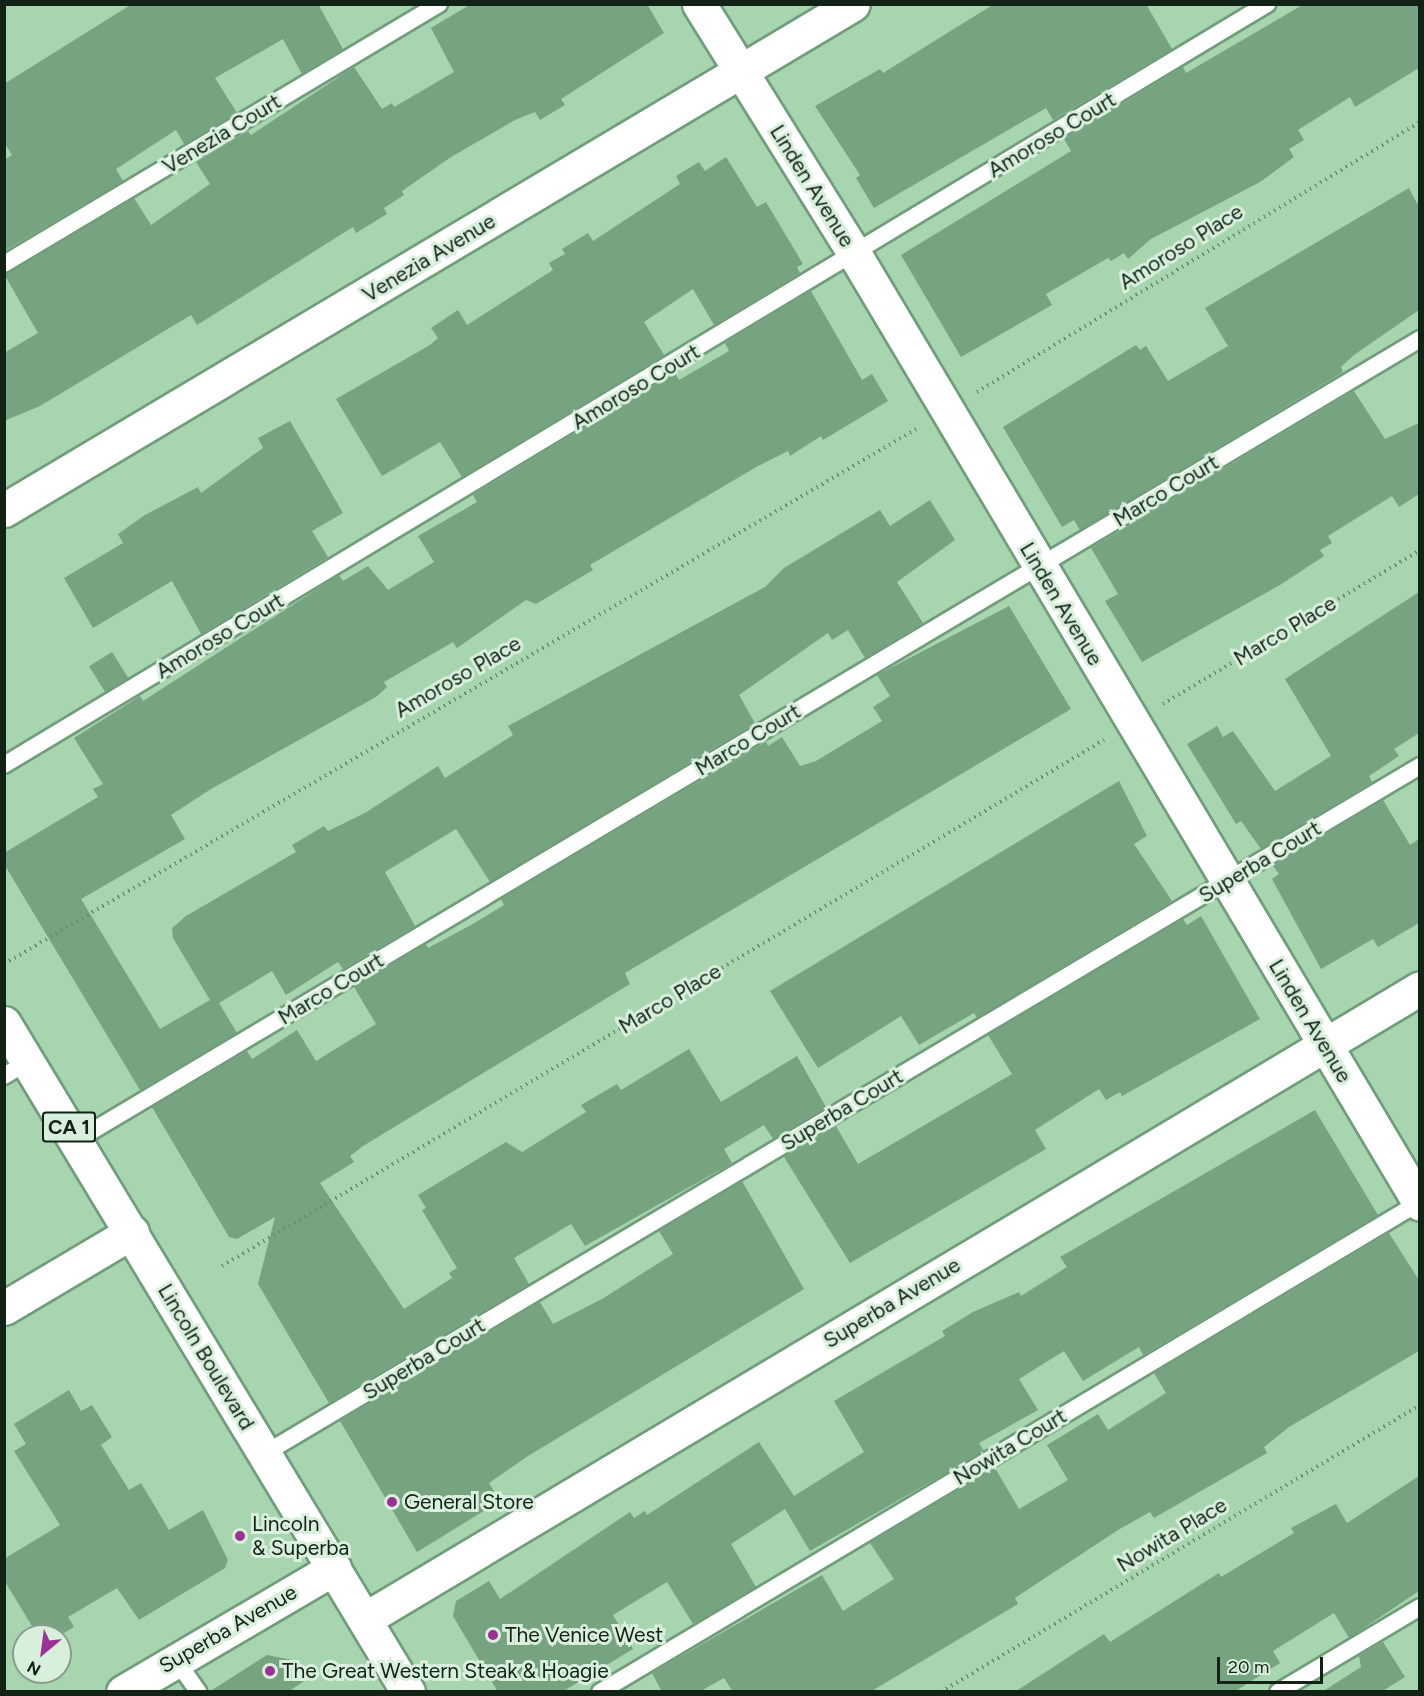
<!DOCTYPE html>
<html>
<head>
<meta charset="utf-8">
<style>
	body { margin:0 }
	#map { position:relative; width:1424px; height:1696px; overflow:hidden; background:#a6d5b0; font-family:Figtree,sans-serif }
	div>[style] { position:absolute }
	.building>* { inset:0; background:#76a380; transform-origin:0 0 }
	.path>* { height:4px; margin-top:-2px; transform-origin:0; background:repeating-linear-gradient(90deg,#6b8e73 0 1.5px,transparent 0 6px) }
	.roads { filter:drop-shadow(2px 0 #709d7a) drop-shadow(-2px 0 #709d7a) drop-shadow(0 2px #709d7a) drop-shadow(0 -2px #709d7a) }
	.lane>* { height:16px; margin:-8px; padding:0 8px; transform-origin:8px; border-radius:8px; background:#fff }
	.street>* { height:33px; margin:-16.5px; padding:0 16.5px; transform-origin:16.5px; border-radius:16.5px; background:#fff }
	.highway>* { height:33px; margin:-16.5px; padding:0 16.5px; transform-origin:16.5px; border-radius:16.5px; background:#fff }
	.dots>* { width:16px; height:16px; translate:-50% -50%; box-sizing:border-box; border:3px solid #d8efdc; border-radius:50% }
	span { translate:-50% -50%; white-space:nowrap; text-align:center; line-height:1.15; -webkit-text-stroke:6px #d8efdc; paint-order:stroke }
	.shield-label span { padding:2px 4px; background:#d8efdc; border:2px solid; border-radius:4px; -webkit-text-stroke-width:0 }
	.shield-label { font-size:20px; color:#122316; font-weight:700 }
	.street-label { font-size:21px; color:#122316 }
	.poi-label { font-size:21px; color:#122316 }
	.left { translate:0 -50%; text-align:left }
	.frame { position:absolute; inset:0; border:6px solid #122316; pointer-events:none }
	.north { position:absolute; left:12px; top:1624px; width:60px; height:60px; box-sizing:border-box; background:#d8efdc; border:2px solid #899d8d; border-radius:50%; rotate:209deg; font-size:16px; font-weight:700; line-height:24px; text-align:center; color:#122316 }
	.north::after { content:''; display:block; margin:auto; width:21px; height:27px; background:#9b3193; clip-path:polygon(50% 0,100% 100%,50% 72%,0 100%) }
	.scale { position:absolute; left:1217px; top:1657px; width:106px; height:27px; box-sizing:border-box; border:3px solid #122316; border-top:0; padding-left:8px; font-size:18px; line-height:21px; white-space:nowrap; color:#122316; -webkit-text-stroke:4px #d8efdc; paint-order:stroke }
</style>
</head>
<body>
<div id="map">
	<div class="building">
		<i style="clip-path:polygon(132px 4px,318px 4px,343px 49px,302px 74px,283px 39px,215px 78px,237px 113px,184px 144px,176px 130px,116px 169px,123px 181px,4px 251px,4px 160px,12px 155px,4px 142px,4px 84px)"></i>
		<i style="clip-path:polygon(471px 4px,647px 4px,664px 33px,561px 99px,565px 105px,540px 120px,535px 112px,515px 120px,451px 157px,402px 191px,404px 195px,384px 208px,387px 214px,356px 233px,353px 227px,197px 325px,191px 315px,40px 406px,4px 421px,4px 353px,38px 333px,4px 274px,134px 198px,151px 225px,210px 184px,196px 162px,248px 131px,251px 135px,354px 67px,382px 109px,392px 103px,394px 107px,454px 72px,431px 28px)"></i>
		<i style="clip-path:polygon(994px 4px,1146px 4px,1172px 49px,1053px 120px,1046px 108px,874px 208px,856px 178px,860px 175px,815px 106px,880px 69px,883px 73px)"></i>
		<i style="clip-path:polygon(1304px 4px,1419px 4px,1419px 68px,1355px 107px,1350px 97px,1298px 130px,1304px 140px,1289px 149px,1294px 157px,1260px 182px,1151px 239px,1128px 259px,1124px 253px,1111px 261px,1108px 258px,1046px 294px,1052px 305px,961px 357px,901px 255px,1071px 151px,1064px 139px,1183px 67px,1186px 73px)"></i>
		<i style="clip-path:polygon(726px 157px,757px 207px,766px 202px,803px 264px,797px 267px,800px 273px,714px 325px,693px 289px,644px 322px,664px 355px,462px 477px,440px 442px,382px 476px,336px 399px,430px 345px,438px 338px,431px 328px,458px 310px,467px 325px,553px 270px,549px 263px,565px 254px,562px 249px,588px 233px,593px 241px,680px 184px,676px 176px,699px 162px,705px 171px)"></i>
		<i style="clip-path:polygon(1409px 188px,1419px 207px,1419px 310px,1354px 355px,1341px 367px,1343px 372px,1080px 530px,1074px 520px,1062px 527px,1003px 427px,1136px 345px,1140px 350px,1146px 346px,1168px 381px,1228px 346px,1205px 308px)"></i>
		<i style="clip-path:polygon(811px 291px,862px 380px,872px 374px,888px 401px,823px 440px,821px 436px,790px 456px,788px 451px,758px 466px,590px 565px,593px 570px,536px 604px,526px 600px,457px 648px,453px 642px,384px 682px,387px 687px,376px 697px,211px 789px,171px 815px,185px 839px,81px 899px,160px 1029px,210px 1000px,173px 938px,172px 928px,186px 916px,296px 852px,292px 845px,324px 826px,328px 831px,365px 813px,438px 766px,445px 778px,513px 735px,508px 726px,765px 587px,784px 568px,880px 510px,890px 526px,930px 500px,955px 540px,897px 582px,923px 623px,865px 658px,848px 630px,832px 640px,828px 633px,739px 695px,755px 723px,490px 882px,456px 829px,385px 872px,415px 926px,343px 969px,338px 962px,286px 995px,272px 971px,219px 1003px,237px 1033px,140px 1090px,4px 864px,4px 853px,98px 797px,93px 789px,103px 784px,74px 738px,140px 696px,143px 701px,339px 575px,343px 581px,368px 566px,388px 590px,434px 562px,418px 536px,477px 502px,473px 495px,675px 373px,679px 380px,729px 351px,725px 343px)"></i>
		<i style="clip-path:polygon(1354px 391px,1385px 439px,1419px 423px,1419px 494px,1399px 507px,1392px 496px,1328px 536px,1332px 543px,1320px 550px,1324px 556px,1280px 585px,1142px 662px,1105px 601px,1118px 594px,1091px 548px)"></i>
		<i style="clip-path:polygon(290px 421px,343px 513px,312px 531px,328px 557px,201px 634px,172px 581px,93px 628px,64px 578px,123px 543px,118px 534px,145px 515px,198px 487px,201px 493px,263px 448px,258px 438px)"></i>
		<i style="clip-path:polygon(1419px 592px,1419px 733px,1394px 749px,1399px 756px,1369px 776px,1372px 782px,1261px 849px,1241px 821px,1236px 824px,1187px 744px,1217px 726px,1223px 737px,1233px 731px,1275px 791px,1331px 756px,1285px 679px)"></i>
		<i style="clip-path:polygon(1009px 606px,1071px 709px,625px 973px,630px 984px,363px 1146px,350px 1156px,354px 1162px,320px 1183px,404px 1309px,452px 1278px,449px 1273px,457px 1268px,422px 1210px,426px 1208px,418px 1195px,506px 1142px,522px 1152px,586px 1112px,581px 1105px,617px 1084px,621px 1090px,689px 1049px,721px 1102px,797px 1056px,826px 1107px,773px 1139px,764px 1125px,724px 1149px,732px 1163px,585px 1246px,571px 1224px,514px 1258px,529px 1284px,329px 1403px,258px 1284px,275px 1217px,237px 1239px,229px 1237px,152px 1107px,247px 1051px,252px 1059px,297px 1030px,316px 1061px,376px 1024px,354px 987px,426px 944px,428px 948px,471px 925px,504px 905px,501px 899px,766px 742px,768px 746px,782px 737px,800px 766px,816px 761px,882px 721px,873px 707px,890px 696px,877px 675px)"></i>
		<i style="left:112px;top:652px;width:31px;height:27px;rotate:58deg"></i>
		<i style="clip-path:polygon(1119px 781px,1147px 836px,1134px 844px,1172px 901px,977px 1018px,974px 1013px,919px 1045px,901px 1016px,818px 1068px,770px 991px)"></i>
		<i style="clip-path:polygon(1383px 800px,1410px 845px,1419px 839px,1419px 923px,1378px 947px,1373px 939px,1321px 969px,1272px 879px,1279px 874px,1273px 866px)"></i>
		<i style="clip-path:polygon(1201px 916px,1260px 1019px,1122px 1096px,1120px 1092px,1106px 1100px,1099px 1089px,1035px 1130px,1046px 1149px,850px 1263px,784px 1157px,836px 1126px,858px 1164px,1012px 1074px,988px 1035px,1183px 919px,1187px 925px)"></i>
		<i style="clip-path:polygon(1315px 1110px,1378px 1215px,1143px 1355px,1139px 1347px,1083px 1381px,1064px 1351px,1019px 1379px,1038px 1410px,979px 1443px,984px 1451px,810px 1551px,785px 1509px,731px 1544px,756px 1587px,693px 1624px,667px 1582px,613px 1615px,633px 1649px,562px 1692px,498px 1692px,453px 1616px,456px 1601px,489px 1581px,500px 1599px,630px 1512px,634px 1518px,645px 1511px,647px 1515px,759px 1442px,794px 1496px,864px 1452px,834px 1401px,945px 1336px,942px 1331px,973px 1312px,1019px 1292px,1021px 1296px,1067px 1267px,1060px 1257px)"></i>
		<i style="clip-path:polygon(742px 1181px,804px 1289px,528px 1456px,489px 1483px,500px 1501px,417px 1552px,340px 1421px,540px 1302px,553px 1324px,602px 1299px,673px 1254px,659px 1231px)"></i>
		<i style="clip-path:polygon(1389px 1233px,1419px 1280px,1419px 1351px,1289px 1427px,1264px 1447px,1267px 1453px,1154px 1518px,1150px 1512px,1118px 1530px,1015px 1598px,1018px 1604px,870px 1692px,733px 1692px,724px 1678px,699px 1692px,662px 1692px,652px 1673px,822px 1575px,843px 1611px,894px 1579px,870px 1543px,995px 1468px,1019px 1509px,1068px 1480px,1047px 1445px,1098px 1414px,1108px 1430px,1166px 1393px,1154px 1373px)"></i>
		<i style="clip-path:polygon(69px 1390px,81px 1411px,92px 1405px,112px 1437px,101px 1445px,129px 1490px,141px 1483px,169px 1530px,203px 1510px,228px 1560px,225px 1568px,139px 1620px,117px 1588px,68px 1617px,74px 1627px,59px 1636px,38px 1636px,4px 1580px,4px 1559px,60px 1525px,14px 1451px,26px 1444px,14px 1424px)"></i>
		<i style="clip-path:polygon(1419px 1476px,1419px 1591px,1349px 1638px,1334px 1613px,1273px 1651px,1280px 1663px,1234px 1692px,1015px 1692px,1104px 1634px,1110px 1642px,1219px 1573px,1221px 1577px,1294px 1533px,1291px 1528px,1336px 1504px,1347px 1523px)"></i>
		<i style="clip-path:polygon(1383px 1642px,1405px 1677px,1381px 1692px,1322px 1692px,1361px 1667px,1359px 1656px)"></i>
		<i style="clip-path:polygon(267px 1655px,292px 1660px,304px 1681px,288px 1692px,209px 1692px)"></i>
	</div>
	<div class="path">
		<i style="left:977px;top:392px;width:519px;rotate:-31.36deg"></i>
		<i style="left:1163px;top:704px;width:300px;rotate:-30.9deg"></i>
		<i style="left:4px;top:964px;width:1060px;rotate:-30.39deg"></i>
		<i style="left:222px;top:1266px;width:1027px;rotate:-30.81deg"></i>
		<i style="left:941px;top:1692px;width:558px;rotate:-30.93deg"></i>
	</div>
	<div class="roads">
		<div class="lane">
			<i style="left:4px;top:264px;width:507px;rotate:-30.87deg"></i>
			<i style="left:4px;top:765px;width:1475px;rotate:-31.07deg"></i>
			<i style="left:4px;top:1076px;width:29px;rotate:-31deg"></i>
			<i style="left:77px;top:1140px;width:1564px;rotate:-30.81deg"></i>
			<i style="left:264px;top:1454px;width:1345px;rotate:-30.76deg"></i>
			<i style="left:176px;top:1660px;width:39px;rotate:55deg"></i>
			<i style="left:600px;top:1692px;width:955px;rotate:-30.86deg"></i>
			<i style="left:1278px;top:1692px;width:165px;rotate:-30.9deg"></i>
		</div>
		<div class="street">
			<i style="left:699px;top:4px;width:296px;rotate:58.1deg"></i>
			<i style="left:855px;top:255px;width:1104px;rotate:59.23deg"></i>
			<i style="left:4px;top:510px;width:988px;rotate:-30.79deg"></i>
			<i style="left:4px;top:1308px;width:149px;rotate:-30.7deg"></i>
			<i style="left:365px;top:1619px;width:1229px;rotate:-30.88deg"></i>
			<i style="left:123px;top:1692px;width:245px;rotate:-30.4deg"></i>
		</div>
		<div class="highway">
			<i style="left:4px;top:1023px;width:782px;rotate:58.87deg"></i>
		</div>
	</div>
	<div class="dots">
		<i style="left:392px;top:1502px;background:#9b3193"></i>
		<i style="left:240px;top:1536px;background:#9b3193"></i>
		<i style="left:493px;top:1635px;background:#9b3193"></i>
		<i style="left:270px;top:1671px;background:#9b3193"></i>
	</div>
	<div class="shield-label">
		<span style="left:69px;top:1127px">CA 1</span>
	</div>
	<div class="street-label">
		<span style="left:222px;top:134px;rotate:-31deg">Venezia Court</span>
		<span style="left:1052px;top:135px;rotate:-31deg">Amoroso Court</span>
		<span style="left:812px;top:186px;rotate:58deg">Linden Avenue</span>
		<span style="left:1181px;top:247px;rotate:-32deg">Amoroso Place</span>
		<span style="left:429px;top:258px;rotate:-31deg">Venezia Avenue</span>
		<span style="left:636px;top:387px;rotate:-31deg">Amoroso Court</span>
		<span style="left:1166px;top:491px;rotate:-31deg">Marco Court</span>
		<span style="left:1061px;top:604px;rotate:59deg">Linden Avenue</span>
		<span style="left:1285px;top:631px;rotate:-31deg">Marco Place</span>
		<span style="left:220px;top:636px;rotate:-31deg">Amoroso Court</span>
		<span style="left:458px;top:677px;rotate:-30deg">Amoroso Place</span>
		<span style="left:748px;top:740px;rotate:-31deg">Marco Court</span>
		<span style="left:1260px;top:862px;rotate:-31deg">Superba Court</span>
		<span style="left:331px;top:989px;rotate:-31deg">Marco Court</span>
		<span style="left:670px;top:999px;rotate:-31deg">Marco Place</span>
		<span style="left:1310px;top:1021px;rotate:59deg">Linden Avenue</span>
		<span style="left:842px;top:1110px;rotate:-31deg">Superba Court</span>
		<span style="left:892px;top:1303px;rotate:-31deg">Superba Avenue</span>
		<span style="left:206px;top:1357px;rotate:59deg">Lincoln Boulevard</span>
		<span style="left:424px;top:1359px;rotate:-31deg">Superba Court</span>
		<span style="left:1010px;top:1447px;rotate:-31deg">Nowita Court</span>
		<span style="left:1172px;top:1535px;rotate:-31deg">Nowita Place</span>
		<span style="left:228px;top:1629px;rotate:-30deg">Superba Avenue</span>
	</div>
	<div class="poi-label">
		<span class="left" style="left:404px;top:1502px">General Store</span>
		<span class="left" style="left:252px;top:1536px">Lincoln<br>&amp; Superba</span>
		<span class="left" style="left:505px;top:1635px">The Venice West</span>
		<span class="left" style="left:282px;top:1671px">The Great Western Steak &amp; Hoagie</span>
	</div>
	<div class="frame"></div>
	<div class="north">N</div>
	<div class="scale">20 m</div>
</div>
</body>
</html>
